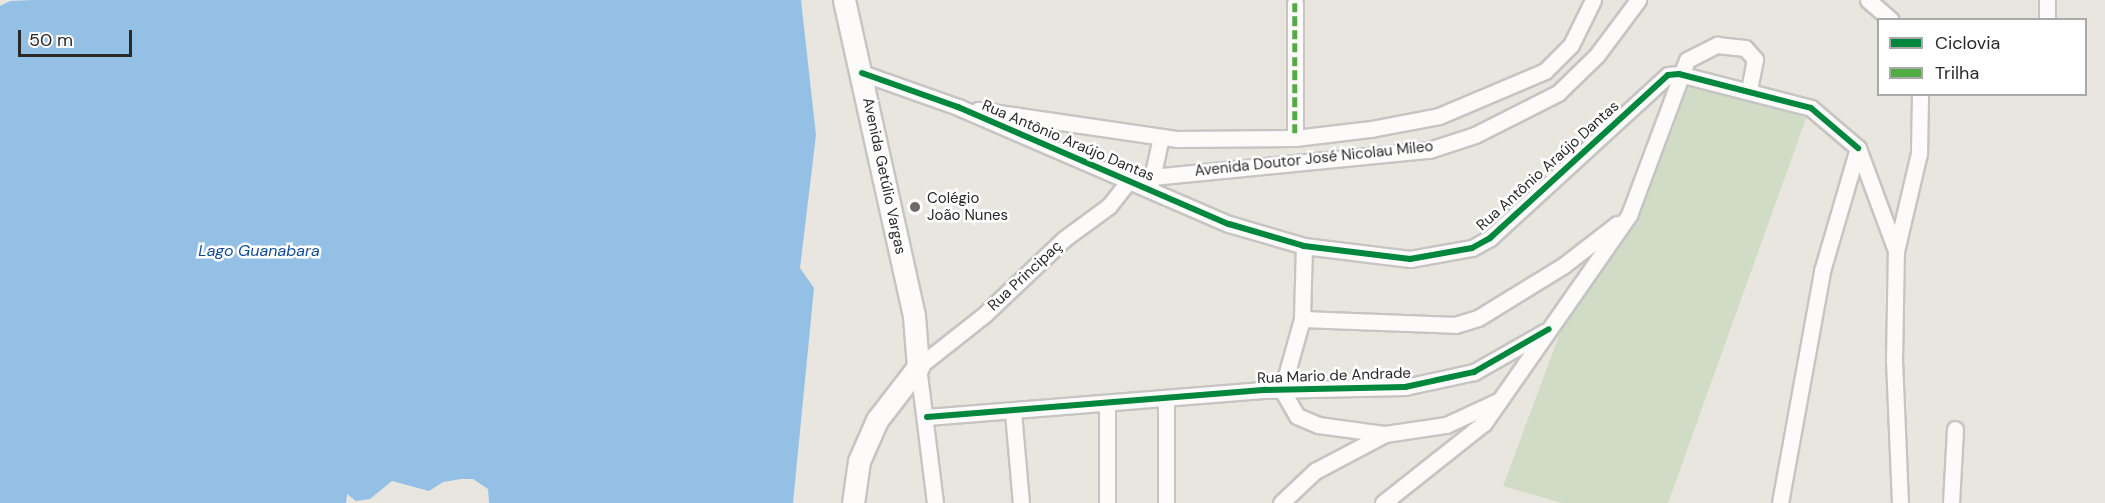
<!DOCTYPE html>
<html>
<head>
<meta charset="utf-8">
<style>
	body { margin:0 }
	#map { position:relative; width:2105px; height:503px; overflow:hidden; background:#e8e6de; font-family:"DM Sans",sans-serif }
	div>[style] { position:absolute }
	.cemetery>* { inset:0; background:#d0dcc6 }
	.water>* { inset:0; background:#95c0e6 }
	.roads { filter:drop-shadow(2px 0 #c6c5c4) drop-shadow(-2px 0 #c6c5c4) drop-shadow(0 2px #c6c5c4) drop-shadow(0 -2px #c6c5c4) }
	.street>* { height:15px; margin:-7.5px; padding:0 7.5px; transform-origin:7.5px; border-radius:7.5px; background:#fcfbfa }
	.secondary>* { height:21px; margin:-10.5px; padding:0 10.5px; transform-origin:10.5px; border-radius:10.5px; background:#fcfbfa }
	.quiet>* { height:4.5px; margin-top:-2.25px; transform-origin:0; background:repeating-linear-gradient(90deg,#53ab44 0 9px,transparent 0 13.5px) }
	.cycleway>* { height:6px; margin:-3px; padding:0 3px; transform-origin:3px; border-radius:3px; background:#00873e }
	.dots>* { width:16px; height:16px; translate:-50% -50%; box-sizing:border-box; border:3px solid #fff; border-radius:50% }
	span { translate:-50% -50%; white-space:nowrap; text-align:center; line-height:1.15; -webkit-text-stroke:5px #fff; paint-order:stroke }
	.street-label { font-size:15px; color:#292929 }
	.poi-label { font-size:15px; color:#292929 }
	.left { translate:0 -50%; text-align:left }
	.water-label { font-size:16px; color:#114b95; font-style:italic }
	.legend { position:absolute; left:1877px; top:18px; width:210px; height:78px; box-sizing:border-box; background:#fff; border:2px solid #a9a9a9; margin:0; padding:8px 10px; list-style:none; font-size:18px; color:#292929 }
	.legend li { display:flex; align-items:center; gap:12px; height:30px }
	.legend b { width:30px; border:2px solid #a9a9a9 }
	.scale { position:absolute; left:18px; top:30px; width:114px; height:27px; box-sizing:border-box; border:3px solid #292929; border-top:0; padding-left:8px; font-size:18px; line-height:21px; white-space:nowrap; color:#292929; -webkit-text-stroke:4px #fff; paint-order:stroke }
</style>
</head>
<body>
<div id="map">
	<div class="cemetery">
		<i style="clip-path:polygon(1681px 77px,1809px 110px,1668px 503px,1562px 503px,1503px 486px,1566px 317px,1631px 225px)"></i>
	</div>
	<div class="water">
		<i style="clip-path:polygon(33px 0,801px 0,816px 135px,800px 268px,814px 288px,793px 503px,489px 503px,488px 489px,473px 479px,461px 479px,443px 482px,429px 491px,392px 481px,370px 499px,356px 501px,347px 494px,346px 503px,0 503px,0 6px,10px 1px)"></i>
	</div>
	<div class="roads">
		<div class="street">
			<i style="left:1868px;top:0;width:30px;rotate:41deg"></i>
			<i style="left:1295px;top:3px;width:135px;rotate:90deg"></i>
			<i style="left:2047px;top:20px;width:20px;rotate:-90deg"></i>
			<i style="left:862px;top:73px;width:102px;rotate:19.5deg"></i>
			<i style="left:958px;top:107px;width:295px;rotate:23.4deg"></i>
			<i style="left:1229px;top:224px;width:78px;rotate:16.3deg"></i>
			<i style="left:1304px;top:246px;width:107px;rotate:7deg"></i>
			<i style="left:1410px;top:259px;width:63px;rotate:-10.1deg"></i>
			<i style="left:1472px;top:248px;width:21px;rotate:-29deg"></i>
			<i style="left:1490px;top:238px;width:241px;rotate:-42.5deg"></i>
			<i style="left:1668px;top:75px;width:11px;rotate:-5deg"></i>
			<i style="left:1679px;top:74px;width:136px;rotate:14.4deg"></i>
			<i style="left:1811px;top:108px;width:62px;rotate:40.4deg"></i>
			<i style="left:978px;top:110px;width:200px;rotate:8.3deg"></i>
			<i style="left:1176px;top:139px;width:119px;rotate:-0.5deg"></i>
			<i style="left:1295px;top:138px;width:77px;rotate:-6.8deg"></i>
			<i style="left:1371px;top:129px;width:69px;rotate:-10.8deg"></i>
			<i style="left:1439px;top:116px;width:115px;rotate:-23deg"></i>
			<i style="left:1545px;top:71px;width:37px;rotate:-45deg"></i>
			<i style="left:1571px;top:45px;width:50px;rotate:-63.9deg"></i>
			<i style="left:1152px;top:177px;width:278px;rotate:-5.6deg"></i>
			<i style="left:1429px;top:150px;width:48px;rotate:-18.1deg"></i>
			<i style="left:1475px;top:135px;width:93px;rotate:-26.8deg"></i>
			<i style="left:1558px;top:93px;width:54px;rotate:-44.3deg"></i>
			<i style="left:1597px;top:55px;width:69px;rotate:-53.3deg"></i>
			<i style="left:1150px;top:187px;width:51px;rotate:-77.6deg"></i>
			<i style="left:1304px;top:246px;width:73px;rotate:91.6deg"></i>
			<i style="left:1302px;top:319px;width:74px;rotate:105.7deg"></i>
			<i style="left:1282px;top:390px;width:30px;rotate:60deg"></i>
			<i style="left:1297px;top:416px;width:23px;rotate:23deg"></i>
			<i style="left:1318px;top:425px;width:68px;rotate:7.7deg"></i>
			<i style="left:1385px;top:434px;width:62px;rotate:-8.4deg"></i>
			<i style="left:1446px;top:425px;width:57px;rotate:-24.8deg"></i>
			<i style="left:1302px;top:319px;width:153px;rotate:2.2deg"></i>
			<i style="left:1455px;top:325px;width:24px;rotate:-17deg"></i>
			<i style="left:1478px;top:318px;width:101px;rotate:-31.6deg"></i>
			<i style="left:1564px;top:265px;width:67px;rotate:-37.7deg"></i>
			<i style="left:1166px;top:400px;width:103px;rotate:90deg"></i>
			<i style="left:1013px;top:412px;width:91px;rotate:85deg"></i>
			<i style="left:927px;top:417px;width:340px;rotate:-4.6deg"></i>
			<i style="left:1266px;top:390px;width:139px;rotate:-1.2deg"></i>
			<i style="left:1405px;top:387px;width:71px;rotate:-12.3deg"></i>
			<i style="left:1474px;top:372px;width:81px;rotate:-29.7deg"></i>
			<i style="left:935px;top:503px;width:137px;rotate:-97.1deg"></i>
			<i style="left:918px;top:367px;width:85px;rotate:-38.3deg"></i>
			<i style="left:985px;top:314px;width:109px;rotate:-43.5deg"></i>
			<i style="left:1064px;top:239px;width:56px;rotate:-36.3deg"></i>
			<i style="left:1109px;top:206px;width:31px;rotate:-52deg"></i>
			<i style="left:1107px;top:503px;width:99px;rotate:-90deg"></i>
			<i style="left:1281px;top:503px;width:47px;rotate:-43.3deg"></i>
			<i style="left:1315px;top:471px;width:79px;rotate:-27.9deg"></i>
			<i style="left:1383px;top:503px;width:129px;rotate:-38.4deg"></i>
			<i style="left:1484px;top:423px;width:254px;rotate:-55.1deg"></i>
			<i style="left:1629px;top:215px;width:165px;rotate:-69.5deg"></i>
			<i style="left:1687px;top:60px;width:34px;rotate:-27deg"></i>
			<i style="left:1717px;top:45px;width:28px;rotate:6deg"></i>
			<i style="left:1745px;top:48px;width:15px;rotate:48deg"></i>
			<i style="left:1755px;top:59px;width:32px;rotate:101deg"></i>
			<i style="left:1780px;top:503px;width:236px;rotate:-79.7deg"></i>
			<i style="left:1822px;top:271px;width:128px;rotate:-73.7deg"></i>
			<i style="left:1858px;top:148px;width:110px;rotate:69.7deg"></i>
			<i style="left:1900px;top:503px;width:142px;rotate:-92.4deg"></i>
			<i style="left:1894px;top:361px;width:110px;rotate:-89deg"></i>
			<i style="left:1896px;top:251px;width:101px;rotate:-76.8deg"></i>
			<i style="left:1919px;top:153px;width:59px;rotate:-89deg"></i>
			<i style="left:1951px;top:503px;width:74px;rotate:-86.9deg"></i>
		</div>
		<div class="secondary">
			<i style="left:844px;top:0;width:324px;rotate:77.5deg"></i>
			<i style="left:914px;top:316px;width:51px;rotate:85.5deg"></i>
			<i style="left:918px;top:367px;width:67px;rotate:127.7deg"></i>
			<i style="left:877px;top:420px;width:45px;rotate:113.7deg"></i>
			<i style="left:859px;top:461px;width:42px;rotate:98.1deg"></i>
		</div>
	</div>
	<div class="quiet">
		<i style="left:1295px;top:3px;width:135px;rotate:90deg"></i>
	</div>
	<div class="cycleway">
		<i style="left:862px;top:73px;width:102px;rotate:19.5deg"></i>
		<i style="left:958px;top:107px;width:295px;rotate:23.4deg"></i>
		<i style="left:1229px;top:224px;width:78px;rotate:16.3deg"></i>
		<i style="left:1304px;top:246px;width:107px;rotate:7deg"></i>
		<i style="left:1410px;top:259px;width:63px;rotate:-10.1deg"></i>
		<i style="left:1472px;top:248px;width:21px;rotate:-29deg"></i>
		<i style="left:1490px;top:238px;width:241px;rotate:-42.5deg"></i>
		<i style="left:1668px;top:75px;width:11px;rotate:-5deg"></i>
		<i style="left:1679px;top:74px;width:136px;rotate:14.4deg"></i>
		<i style="left:1811px;top:108px;width:62px;rotate:40.4deg"></i>
		<i style="left:927px;top:417px;width:340px;rotate:-4.6deg"></i>
		<i style="left:1266px;top:390px;width:139px;rotate:-1.2deg"></i>
		<i style="left:1405px;top:387px;width:71px;rotate:-12.3deg"></i>
		<i style="left:1474px;top:372px;width:86px;rotate:-29.8deg"></i>
	</div>
	<div class="dots">
		<i style="left:915px;top:207px;background:#6c6b68"></i>
	</div>
	<div class="street-label">
		<span style="left:1068px;top:141px;rotate:23deg">Rua Antônio Araújo Dantas</span>
		<span style="left:1314px;top:159px;rotate:-6deg">Avenida Doutor José Nicolau Mileo</span>
		<span style="left:1548px;top:166px;rotate:-42deg">Rua Antônio Araújo Dantas</span>
		<span style="left:884px;top:176px;rotate:78deg">Avenida Getúlio Vargas</span>
		<span style="left:1025px;top:276px;rotate:-43deg">Rua Principaç</span>
		<span style="left:1334px;top:376px;rotate:-2deg">Rua Mario de Andrade</span>
	</div>
	<div class="poi-label">
		<span class="left" style="left:927px;top:207px">Colégio<br>João Nunes</span>
	</div>
	<div class="water-label">
		<span style="left:259px;top:251px">Lago Guanabara</span>
	</div>
	<ul class="legend">
	<li><b style="height:8px;background:#00873e"></b>Ciclovia</li>
	<li><b style="height:8px;background:#53ab44"></b>Trilha</li>
	</ul>
	<div class="scale">50 m</div>
</div>
</body>
</html>
